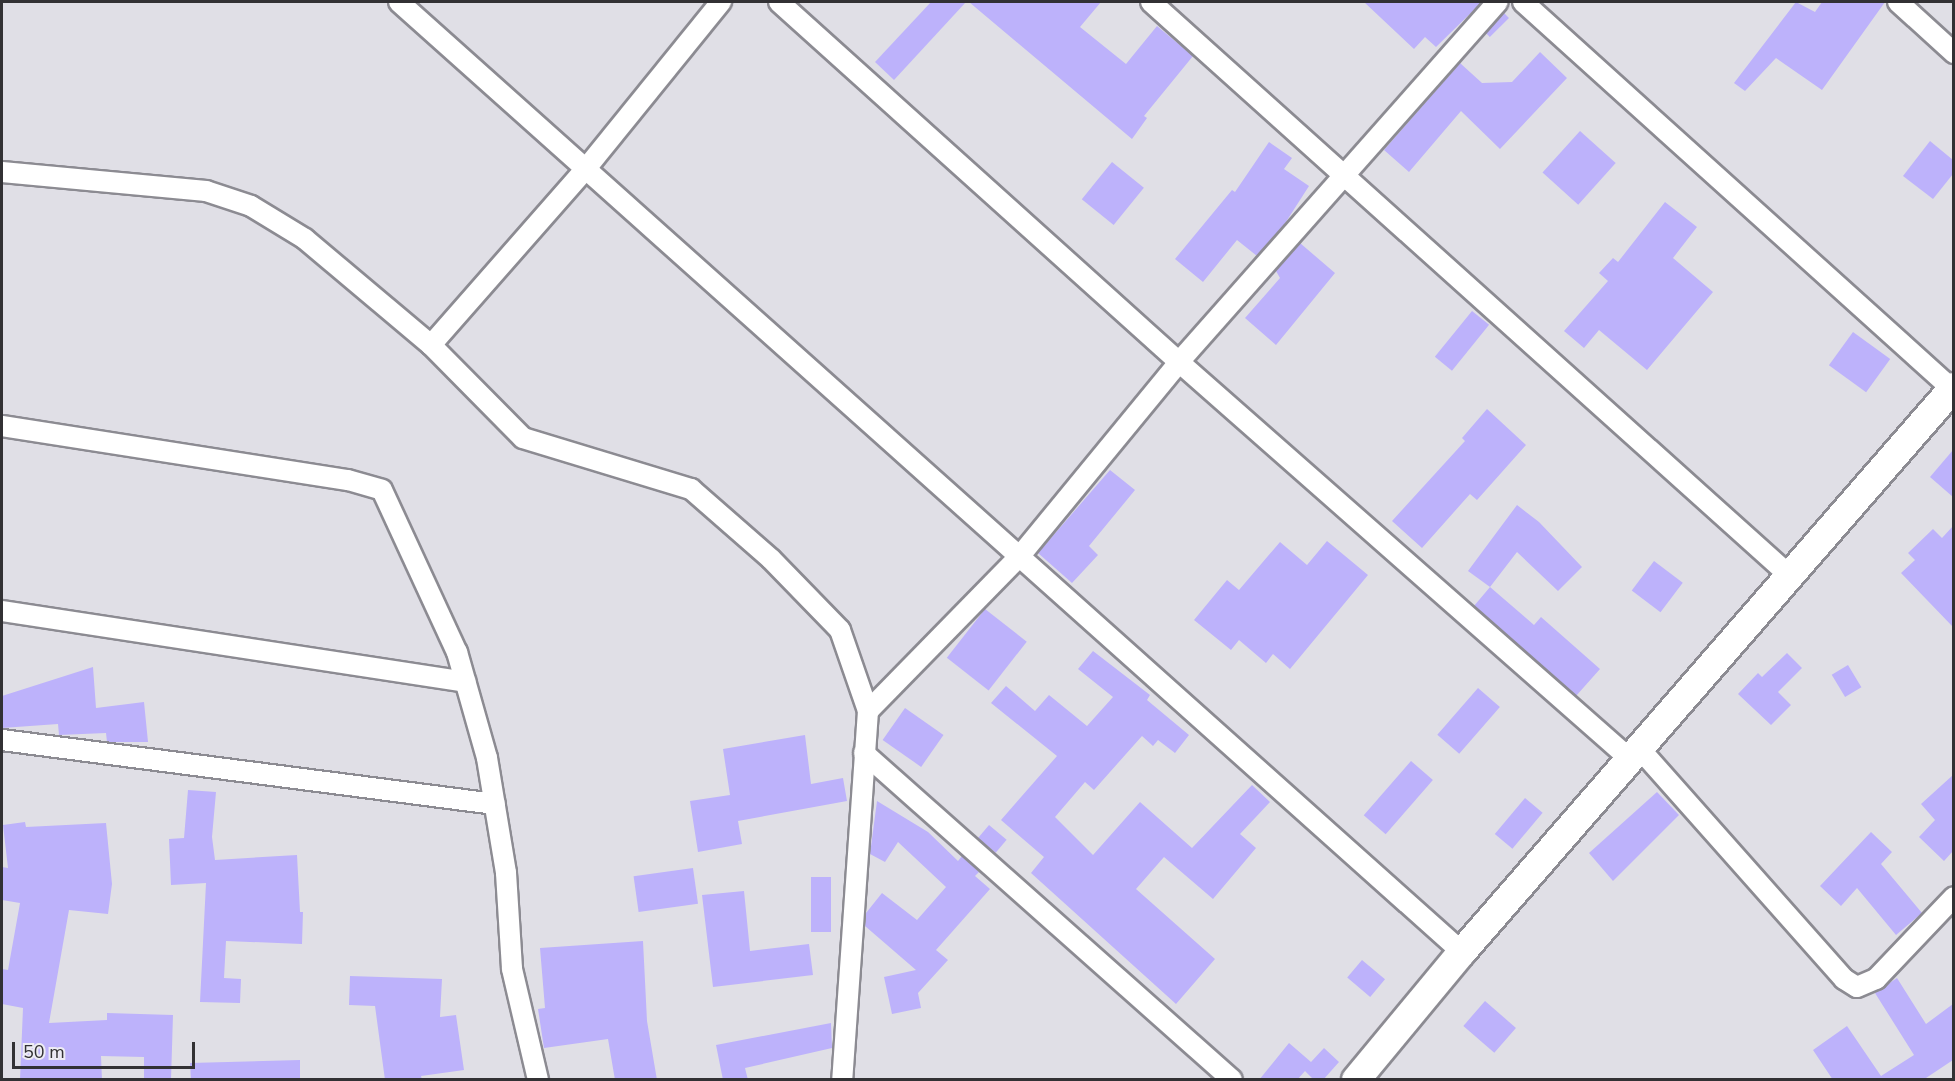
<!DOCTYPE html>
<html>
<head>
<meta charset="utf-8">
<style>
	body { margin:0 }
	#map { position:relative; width:1955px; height:1081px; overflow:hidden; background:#e0dfe6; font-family:"Nunito Sans",sans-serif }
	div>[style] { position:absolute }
	.building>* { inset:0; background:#bdb2fb; transform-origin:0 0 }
	.roads { filter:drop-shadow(2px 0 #8c8b92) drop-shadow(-2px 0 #8c8b92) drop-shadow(0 2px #8c8b92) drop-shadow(0 -2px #8c8b92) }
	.street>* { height:20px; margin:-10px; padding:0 10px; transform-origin:10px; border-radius:10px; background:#fff }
	.secondary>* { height:28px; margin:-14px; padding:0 14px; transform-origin:14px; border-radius:14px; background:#fff }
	span { translate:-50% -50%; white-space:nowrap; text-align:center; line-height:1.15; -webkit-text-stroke:6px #edecf4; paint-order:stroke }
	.frame { position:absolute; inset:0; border:3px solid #323134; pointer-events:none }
	.scale { position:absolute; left:12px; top:1042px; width:183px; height:27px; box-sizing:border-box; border:3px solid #323134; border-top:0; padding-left:8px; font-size:18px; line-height:21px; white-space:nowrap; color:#323134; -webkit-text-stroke:4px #edecf4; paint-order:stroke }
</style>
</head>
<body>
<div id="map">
	<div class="building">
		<i style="clip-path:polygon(931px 2px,966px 2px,894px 80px,875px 62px)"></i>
		<i style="clip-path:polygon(969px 2px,1101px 2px,1080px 27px,1126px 64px,1157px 26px,1193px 56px,1144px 116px,1147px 118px,1132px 139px)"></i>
		<i style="clip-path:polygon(1364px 2px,1482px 2px,1436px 47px,1425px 37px,1414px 49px)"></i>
		<i style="clip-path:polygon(1796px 2px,1815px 12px,1822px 2px,1885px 2px,1822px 90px,1776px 58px,1745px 91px,1734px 83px)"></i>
		<i style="left:1504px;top:13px;width:7px;height:27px;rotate:45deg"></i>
		<i style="clip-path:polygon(1540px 52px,1567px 78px,1500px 149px,1461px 111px,1409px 172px,1384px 150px,1460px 63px,1482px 83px,1512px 82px)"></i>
		<i style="left:1580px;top:131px;width:48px;height:56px;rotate:42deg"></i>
		<i style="clip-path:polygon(1930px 141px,1953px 160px,1953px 174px,1933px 199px,1903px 176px)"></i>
		<i style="clip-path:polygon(1269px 142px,1292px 158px,1284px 169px,1309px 186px,1282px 228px,1257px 256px,1237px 240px,1203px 282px,1175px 259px,1232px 190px,1235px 192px)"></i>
		<i style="left:1112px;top:162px;width:41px;height:48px;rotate:39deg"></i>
		<i style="clip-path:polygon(1665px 202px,1697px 227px,1673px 258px,1713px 292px,1647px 370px,1599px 330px,1584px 348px,1564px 331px,1608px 281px,1599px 273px,1613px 258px,1618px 262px)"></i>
		<i style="clip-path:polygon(1300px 243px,1335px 273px,1276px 345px,1245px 318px,1280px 278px,1276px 271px)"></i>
		<i style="left:1472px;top:311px;width:22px;height:59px;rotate:39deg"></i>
		<i style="left:1853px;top:332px;width:46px;height:41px;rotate:36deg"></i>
		<i style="clip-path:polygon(1487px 409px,1526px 445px,1477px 500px,1470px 494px,1422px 548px,1392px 521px,1465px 441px,1462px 438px)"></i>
		<i style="clip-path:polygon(1953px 450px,1953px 497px,1930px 477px)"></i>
		<i style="clip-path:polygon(1110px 470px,1135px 490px,1089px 546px,1098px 555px,1072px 583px,1038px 553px)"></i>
		<i style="clip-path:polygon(1517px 505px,1539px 522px,1582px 567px,1558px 591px,1517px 552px,1490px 587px,1468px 571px)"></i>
		<i style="clip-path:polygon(1953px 526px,1953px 627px,1901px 573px,1915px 560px,1908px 553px,1933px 529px,1942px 538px)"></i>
		<i style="clip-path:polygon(1327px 541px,1368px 575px,1290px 669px,1273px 654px,1266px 663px,1239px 640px,1231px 650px,1194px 620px,1227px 580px,1239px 590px,1280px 542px,1307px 565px)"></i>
		<i style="left:1654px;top:561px;width:36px;height:37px;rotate:37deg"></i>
		<i style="clip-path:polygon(1490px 587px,1534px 625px,1541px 617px,1600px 669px,1576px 696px,1474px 606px)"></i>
		<i style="left:985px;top:609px;width:53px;height:62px;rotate:38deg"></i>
		<i style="clip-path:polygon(1093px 651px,1150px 695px,1147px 700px,1189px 735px,1175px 753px,1158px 740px,1153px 746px,1142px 736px,1094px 790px,1085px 782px,1055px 817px,1093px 855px,1140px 802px,1192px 848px,1252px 785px,1270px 802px,1240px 834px,1256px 848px,1213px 899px,1164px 857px,1136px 889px,1215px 959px,1176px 1004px,1031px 873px,1044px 857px,1001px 820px,1057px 756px,991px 703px,1006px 686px,1035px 711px,1049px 695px,1087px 726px,1113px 697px,1078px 669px)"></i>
		<i style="clip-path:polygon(1787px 653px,1802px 668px,1778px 692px,1791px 705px,1771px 725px,1738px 694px,1758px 673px,1762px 677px)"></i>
		<i style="left:1848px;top:665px;width:26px;height:19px;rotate:59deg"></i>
		<i style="clip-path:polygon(93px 667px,96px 708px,144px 702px,148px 742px,107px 742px,106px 733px,59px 735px,58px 724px,2px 728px,2px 696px)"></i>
		<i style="left:1478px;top:688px;width:29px;height:62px;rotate:41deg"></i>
		<i style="left:905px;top:708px;width:47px;height:39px;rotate:35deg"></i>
		<i style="clip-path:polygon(805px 735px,811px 784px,843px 778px,847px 801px,738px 821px,742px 844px,698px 852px,690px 801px,730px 795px,723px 749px)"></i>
		<i style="left:1411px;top:761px;width:29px;height:72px;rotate:41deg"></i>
		<i style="clip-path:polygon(1953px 775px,1953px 851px,1944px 861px,1919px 837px,1935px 820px,1921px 804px)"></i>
		<i style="clip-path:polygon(188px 790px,216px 792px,212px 837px,215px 860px,297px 855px,300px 912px,303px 912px,302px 944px,226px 941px,224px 978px,241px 979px,240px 1003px,200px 1002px,206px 883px,171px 885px,169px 839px,184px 838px)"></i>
		<i style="clip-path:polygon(1657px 792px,1679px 815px,1613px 881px,1589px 853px)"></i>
		<i style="left:1525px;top:798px;width:23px;height:47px;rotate:40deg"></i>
		<i style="clip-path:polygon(877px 801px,928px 832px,958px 861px,962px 856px,979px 872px,975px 876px,990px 889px,936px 950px,948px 960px,918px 993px,921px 1008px,892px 1014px,884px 977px,916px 970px,865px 926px,866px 913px,882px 893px,917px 920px,946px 887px,898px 842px,885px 862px,870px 854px)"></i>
		<i style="clip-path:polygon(25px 822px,26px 827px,106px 823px,112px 884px,108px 914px,69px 910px,49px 1023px,107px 1020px,107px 1013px,173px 1015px,171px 1080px,144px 1080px,144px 1057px,101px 1056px,102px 1080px,20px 1080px,23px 1008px,2px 1004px,2px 969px,8px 970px,20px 903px,2px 900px,2px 867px,8px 868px,3px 825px)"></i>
		<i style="left:989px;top:825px;width:23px;height:17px;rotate:40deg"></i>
		<i style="clip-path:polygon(1871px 832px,1892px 852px,1881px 864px,1922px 913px,1896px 935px,1857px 888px,1841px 906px,1820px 886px)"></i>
		<i style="left:693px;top:868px;width:36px;height:60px;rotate:82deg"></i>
		<i style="left:811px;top:877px;width:20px;height:55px"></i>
		<i style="clip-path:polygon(744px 891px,750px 951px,809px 944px,813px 975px,713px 987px,702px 895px)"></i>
		<i style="clip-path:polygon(643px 941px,647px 1021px,657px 1080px,615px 1080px,608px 1039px,544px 1048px,538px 1009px,545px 1008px,540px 948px)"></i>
		<i style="left:1362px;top:960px;width:30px;height:23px;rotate:40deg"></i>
		<i style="clip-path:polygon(350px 976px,442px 979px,440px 1017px,456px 1015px,464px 1070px,421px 1076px,422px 1080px,385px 1080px,375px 1006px,349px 1005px)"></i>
		<i style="clip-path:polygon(1897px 978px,1926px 1024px,1953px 1004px,1953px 1060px,1923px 1080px,1833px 1080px,1813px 1050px,1847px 1026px,1881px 1076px,1914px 1055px,1875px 993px)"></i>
		<i style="left:1485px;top:1001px;width:41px;height:33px;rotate:41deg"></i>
		<i style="clip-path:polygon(831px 1023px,832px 1048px,745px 1068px,748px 1080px,723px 1080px,716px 1045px)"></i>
		<i style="clip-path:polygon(1289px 1043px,1311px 1062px,1324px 1048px,1339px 1062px,1323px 1080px,1314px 1080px,1305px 1071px,1297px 1080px,1259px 1080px)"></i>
		<i style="clip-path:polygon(300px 1060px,300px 1080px,191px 1080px,190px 1063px)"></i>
	</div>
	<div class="roads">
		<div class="street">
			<i style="left:399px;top:2px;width:1426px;rotate:41.79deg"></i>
			<i style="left:779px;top:2px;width:538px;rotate:41.99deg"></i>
			<i style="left:1179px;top:362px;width:601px;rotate:41.36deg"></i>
			<i style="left:1151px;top:2px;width:859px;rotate:41.93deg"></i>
			<i style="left:1523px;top:2px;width:578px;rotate:42.05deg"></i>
			<i style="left:1898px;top:2px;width:76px;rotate:42.3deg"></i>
			<i style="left:2px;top:172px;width:205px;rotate:5.3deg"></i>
			<i style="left:206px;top:191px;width:47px;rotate:18.4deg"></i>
			<i style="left:251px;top:206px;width:63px;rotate:31.4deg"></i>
			<i style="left:305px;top:239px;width:165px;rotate:40.1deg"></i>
			<i style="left:431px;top:345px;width:131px;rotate:45.3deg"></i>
			<i style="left:523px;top:438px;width:176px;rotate:16.9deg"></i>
			<i style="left:691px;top:489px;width:106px;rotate:41.2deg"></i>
			<i style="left:771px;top:559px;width:99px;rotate:45.8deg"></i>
			<i style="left:840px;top:630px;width:86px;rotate:70.9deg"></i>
			<i style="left:868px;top:711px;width:370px;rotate:94deg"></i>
			<i style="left:431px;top:345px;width:232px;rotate:-48.7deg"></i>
			<i style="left:584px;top:171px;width:218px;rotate:-51deg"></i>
			<i style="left:2px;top:426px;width:350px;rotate:8.9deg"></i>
			<i style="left:348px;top:480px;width:35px;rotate:16deg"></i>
			<i style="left:382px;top:490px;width:179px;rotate:65.2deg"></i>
			<i style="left:457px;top:652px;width:110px;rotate:74.2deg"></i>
			<i style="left:487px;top:758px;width:117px;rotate:80.6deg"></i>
			<i style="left:506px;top:873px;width:96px;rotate:86.4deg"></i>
			<i style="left:512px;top:969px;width:114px;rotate:76.8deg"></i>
			<i style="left:2px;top:611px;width:469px;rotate:8.7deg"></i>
			<i style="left:868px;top:711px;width:216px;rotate:-45.6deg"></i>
			<i style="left:1019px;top:557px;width:252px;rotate:-50.6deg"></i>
			<i style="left:1179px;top:362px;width:481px;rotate:-48.5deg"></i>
			<i style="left:2px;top:740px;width:497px;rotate:7.4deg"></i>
			<i style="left:1639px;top:748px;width:309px;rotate:48.4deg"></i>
			<i style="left:1844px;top:979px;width:15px;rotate:32deg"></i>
			<i style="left:1857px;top:987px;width:21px;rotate:-23deg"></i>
			<i style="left:1876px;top:979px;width:113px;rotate:-46.4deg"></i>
			<i style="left:864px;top:753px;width:492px;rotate:41.6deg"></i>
		</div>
		<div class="secondary">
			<i style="left:1356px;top:1080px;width:166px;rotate:-50.4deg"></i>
			<i style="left:1462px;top:952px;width:749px;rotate:-48.95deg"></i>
		</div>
	</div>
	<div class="frame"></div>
	<div class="scale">50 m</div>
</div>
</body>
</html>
